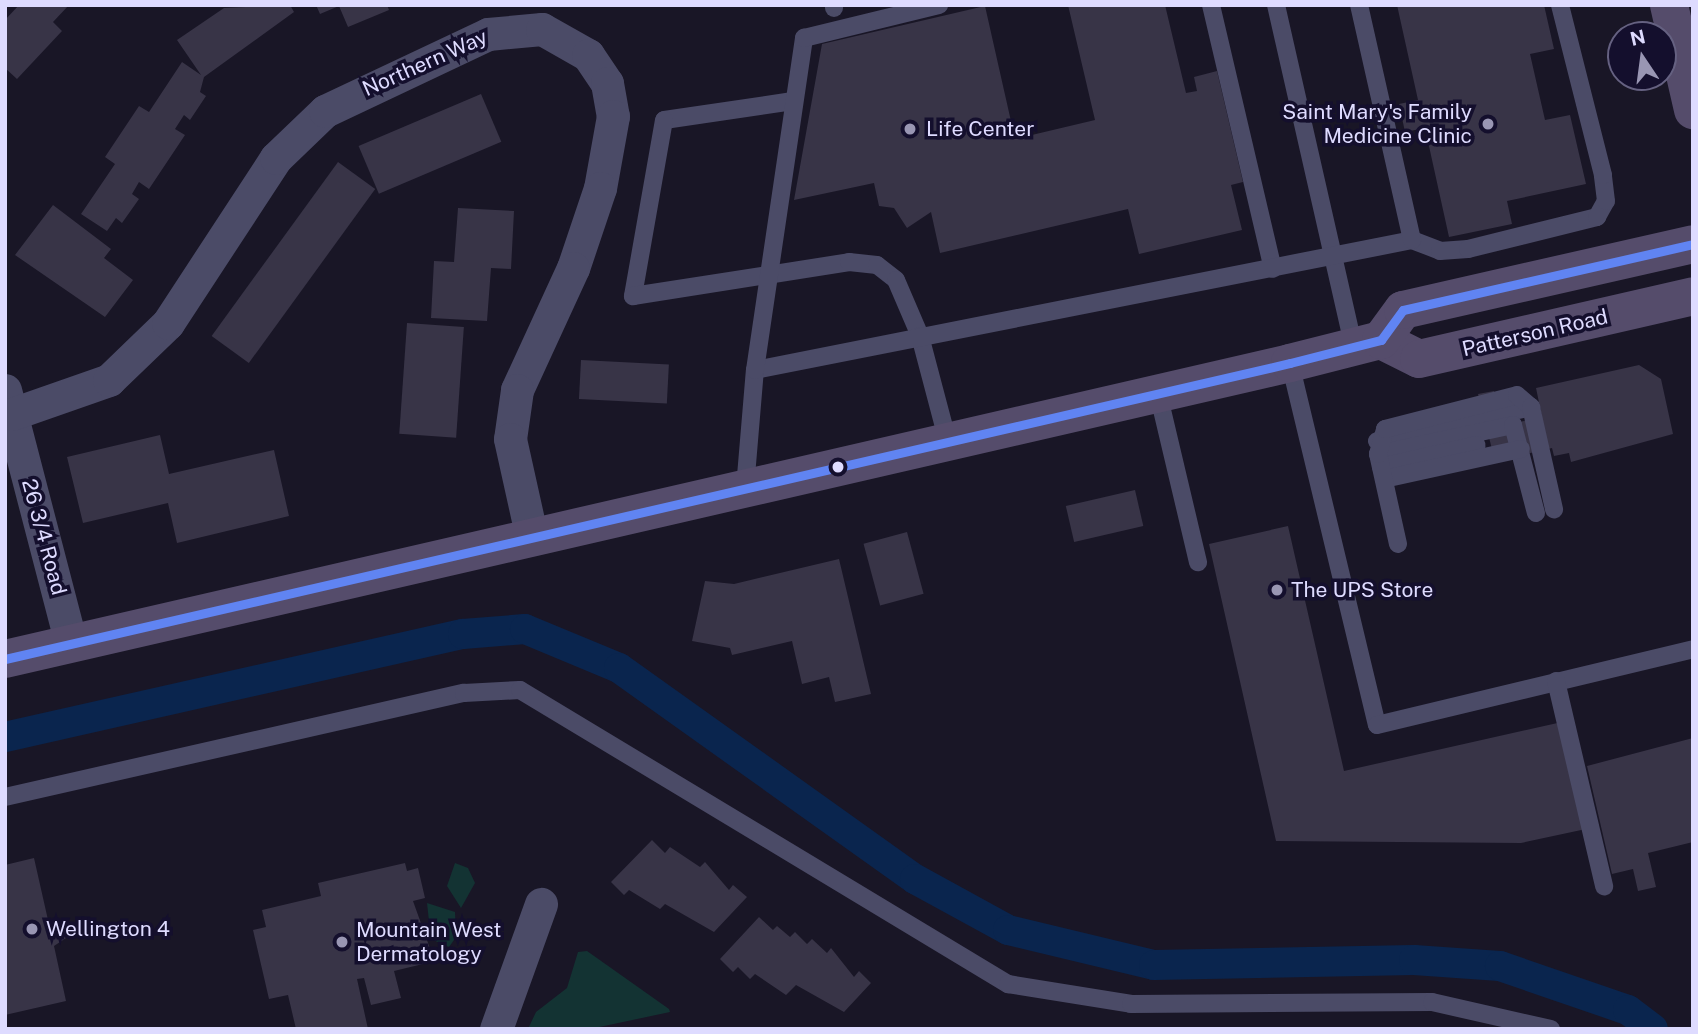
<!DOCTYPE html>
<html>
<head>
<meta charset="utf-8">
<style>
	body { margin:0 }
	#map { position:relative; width:1698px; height:1034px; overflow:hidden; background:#191626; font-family:"Public Sans",sans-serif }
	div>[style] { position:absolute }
	.green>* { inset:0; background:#133333 }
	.canal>* { height:30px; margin:-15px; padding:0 15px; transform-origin:15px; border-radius:15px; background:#0a254e }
	.building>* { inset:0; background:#383447; transform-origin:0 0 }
	.lane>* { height:18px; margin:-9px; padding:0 9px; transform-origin:9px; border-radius:9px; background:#4b4b67 }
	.street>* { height:33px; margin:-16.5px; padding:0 16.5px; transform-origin:16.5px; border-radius:16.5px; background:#4b4b67 }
	.primary>* { height:38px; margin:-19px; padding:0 19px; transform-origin:19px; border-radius:19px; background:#554c6b }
	.bus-1>* { height:9px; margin:-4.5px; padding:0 4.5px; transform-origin:4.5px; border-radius:4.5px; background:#6084f2 }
	.dots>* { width:19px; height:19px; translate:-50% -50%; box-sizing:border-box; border:4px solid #140f2d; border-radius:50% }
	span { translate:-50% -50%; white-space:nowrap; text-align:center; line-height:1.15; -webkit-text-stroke:7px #140f2d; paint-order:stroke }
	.street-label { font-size:21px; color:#dedbff }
	.poi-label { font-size:21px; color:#dedbff }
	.right { translate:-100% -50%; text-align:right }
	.left { translate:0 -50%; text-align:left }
	.frame { position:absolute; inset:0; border:7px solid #dedbff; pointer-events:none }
	.north { position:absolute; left:1607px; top:21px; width:70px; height:70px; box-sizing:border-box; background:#140f2d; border:2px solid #656181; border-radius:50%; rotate:347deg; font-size:19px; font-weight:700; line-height:28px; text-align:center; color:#dedbff }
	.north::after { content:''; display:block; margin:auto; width:24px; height:32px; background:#9996b3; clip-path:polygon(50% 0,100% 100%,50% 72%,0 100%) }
</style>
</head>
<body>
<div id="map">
	<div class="green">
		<i style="clip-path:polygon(455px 863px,468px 868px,475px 883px,461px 908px,447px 886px)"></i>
		<i style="clip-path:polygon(427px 903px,455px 912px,456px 937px,449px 947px,431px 939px)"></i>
		<i style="clip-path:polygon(587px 951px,669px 1009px,670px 1012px,590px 1029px,528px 1029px,536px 1012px,567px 988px,578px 952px)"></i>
	</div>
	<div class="canal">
		<i style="left:5px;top:737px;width:469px;rotate:-12.7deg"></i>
		<i style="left:463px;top:634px;width:62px;rotate:-4.6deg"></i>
		<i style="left:525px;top:629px;width:102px;rotate:22.5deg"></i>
		<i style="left:619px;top:668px;width:364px;rotate:35.5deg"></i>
		<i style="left:915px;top:879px;width:106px;rotate:28.7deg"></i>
		<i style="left:1008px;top:930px;width:150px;rotate:13.5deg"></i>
		<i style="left:1154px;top:965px;width:260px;rotate:-1.1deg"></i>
		<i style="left:1414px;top:960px;width:86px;rotate:4deg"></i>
		<i style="left:1500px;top:966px;width:135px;rotate:19deg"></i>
		<i style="left:1628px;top:1010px;width:31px;rotate:37deg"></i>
	</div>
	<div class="building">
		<i style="clip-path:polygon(19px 5px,69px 5px,53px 22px,62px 31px,17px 79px,5px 68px,5px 20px)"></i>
		<i style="clip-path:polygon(290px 5px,294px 12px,204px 77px,200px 92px,206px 96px,190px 120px,184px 115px,175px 129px,185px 135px,149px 189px,139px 182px,132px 194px,139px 199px,122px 223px,116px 218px,107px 231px,81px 214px,115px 164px,105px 157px,139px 106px,149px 112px,182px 62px,201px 75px,177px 40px,224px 8px)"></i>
		<i style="clip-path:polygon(316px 5px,387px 5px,389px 10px,348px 27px,339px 6px,320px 14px)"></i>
		<i style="clip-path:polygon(1068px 5px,1165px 5px,1186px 93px,1197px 91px,1194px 77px,1217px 71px,1243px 182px,1231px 185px,1242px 230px,1139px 254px,1128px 209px,940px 253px,931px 212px,907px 228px,894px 208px,879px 206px,874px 183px,794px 200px,822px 44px,985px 6px,1015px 139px,1095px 120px)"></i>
		<i style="clip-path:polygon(1397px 5px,1544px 5px,1554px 49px,1530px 54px,1545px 120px,1570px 115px,1586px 184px,1507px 201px,1512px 224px,1449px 237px,1425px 128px,1405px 132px,1399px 104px,1418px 100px)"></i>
		<i style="left:481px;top:94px;width:52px;height:133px;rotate:67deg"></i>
		<i style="left:338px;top:162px;width:46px;height:215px;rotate:36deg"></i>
		<i style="clip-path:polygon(53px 205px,111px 249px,104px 258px,133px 280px,105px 317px,15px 255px)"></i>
		<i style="clip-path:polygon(458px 208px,514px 211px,511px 269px,491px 268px,487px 321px,431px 318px,434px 261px,454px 262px)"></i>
		<i style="left:407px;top:323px;width:57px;height:111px;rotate:4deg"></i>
		<i style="left:581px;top:360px;width:88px;height:39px;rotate:3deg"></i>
		<i style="clip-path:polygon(1639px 365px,1661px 379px,1673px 434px,1571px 462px,1569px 453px,1554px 456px,1552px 448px,1495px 461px,1478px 394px,1494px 391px,1502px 426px,1542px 417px,1536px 388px)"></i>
		<i style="clip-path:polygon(160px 435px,169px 474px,274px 450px,289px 516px,177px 543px,168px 503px,83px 523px,67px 457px)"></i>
		<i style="left:1135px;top:490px;width:37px;height:71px;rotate:77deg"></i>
		<i style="clip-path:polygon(1288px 526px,1344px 771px,1562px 722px,1586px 829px,1521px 843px,1276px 841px,1209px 544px)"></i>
		<i style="left:907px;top:532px;width:64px;height:45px;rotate:75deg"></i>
		<i style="clip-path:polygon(839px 559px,871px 694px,835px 702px,829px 677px,802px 684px,792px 641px,732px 655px,730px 648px,692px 641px,705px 581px,734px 584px)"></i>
		<i style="clip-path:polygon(1693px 738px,1693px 842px,1648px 853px,1656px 887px,1638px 891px,1633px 869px,1612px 874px,1587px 766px)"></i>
		<i style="clip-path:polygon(652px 840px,665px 853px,670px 847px,700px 867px,705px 862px,729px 890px,733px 885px,747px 897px,714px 932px,665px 904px,660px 909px,629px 890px,624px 895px,611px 882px)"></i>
		<i style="clip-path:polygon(34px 858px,48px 920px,66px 938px,54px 946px,66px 1001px,5px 1015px,5px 865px)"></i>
		<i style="clip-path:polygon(405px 863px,407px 871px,418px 868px,425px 898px,413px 901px,432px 954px,426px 955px,427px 963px,394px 971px,401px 998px,371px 1005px,364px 978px,357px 979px,368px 1029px,296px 1029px,288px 995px,269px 999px,253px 930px,266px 927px,262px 910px,321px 896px,318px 883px)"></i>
		<i style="clip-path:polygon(759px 917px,773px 930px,777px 926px,790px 937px,795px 932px,807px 944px,812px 939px,827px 953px,831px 948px,854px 977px,859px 971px,871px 983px,844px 1012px,796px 985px,786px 995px,755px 974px,750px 979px,738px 967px,733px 972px,720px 959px)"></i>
	</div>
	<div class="lane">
		<i style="left:834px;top:5px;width:3px;rotate:90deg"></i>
		<i style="left:1211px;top:5px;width:271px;rotate:76.8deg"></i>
		<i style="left:1276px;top:5px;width:351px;rotate:77.2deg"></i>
		<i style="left:793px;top:101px;width:130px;rotate:171.6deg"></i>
		<i style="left:664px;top:120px;width:179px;rotate:100deg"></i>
		<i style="left:633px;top:296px;width:219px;rotate:-8.9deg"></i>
		<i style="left:849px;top:262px;width:28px;rotate:6deg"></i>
		<i style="left:877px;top:265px;width:24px;rotate:38deg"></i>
		<i style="left:896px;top:280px;width:61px;rotate:66.8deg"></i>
		<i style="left:920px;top:336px;width:110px;rotate:75.2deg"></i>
		<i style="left:1412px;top:240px;width:30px;rotate:21deg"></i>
		<i style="left:1440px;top:251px;width:28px;rotate:-4deg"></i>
		<i style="left:1468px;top:249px;width:133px;rotate:-13.9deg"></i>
		<i style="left:1597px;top:217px;width:18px;rotate:-61deg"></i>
		<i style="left:1606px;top:201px;width:26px;rotate:-97deg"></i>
		<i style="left:1603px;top:175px;width:175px;rotate:-104.2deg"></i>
		<i style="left:1290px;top:363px;width:372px;rotate:76.5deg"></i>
		<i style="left:1377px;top:725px;width:325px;rotate:-13.5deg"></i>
		<i style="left:755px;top:370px;width:670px;rotate:-11.19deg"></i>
		<i style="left:1412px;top:240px;width:241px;rotate:-102.7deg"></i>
		<i style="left:1158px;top:393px;width:174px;rotate:76.7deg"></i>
		<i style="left:1377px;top:441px;width:158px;rotate:-12.4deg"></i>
		<i style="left:1378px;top:454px;width:138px;rotate:-12.1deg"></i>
		<i style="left:1513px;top:425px;width:91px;rotate:75.4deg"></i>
		<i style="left:1381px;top:467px;width:98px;rotate:-12.9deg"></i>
		<i style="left:1384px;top:479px;width:140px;rotate:-12.4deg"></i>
		<i style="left:745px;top:488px;width:118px;rotate:-85.2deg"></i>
		<i style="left:755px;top:370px;width:336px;rotate:-81.6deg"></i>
		<i style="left:804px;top:38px;width:139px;rotate:-13.7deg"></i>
		<i style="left:1398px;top:544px;width:92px;rotate:-102.5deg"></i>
		<i style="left:1378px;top:454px;width:26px;rotate:-74deg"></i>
		<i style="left:1385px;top:429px;width:136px;rotate:-14.4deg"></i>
		<i style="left:1517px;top:395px;width:18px;rotate:41deg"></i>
		<i style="left:1531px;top:407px;width:105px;rotate:77.3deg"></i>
		<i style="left:1556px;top:681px;width:211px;rotate:76.8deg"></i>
		<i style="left:5px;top:797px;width:471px;rotate:-12.8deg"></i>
		<i style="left:464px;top:693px;width:56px;rotate:-3.1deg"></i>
		<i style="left:520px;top:690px;width:570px;rotate:31.07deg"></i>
		<i style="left:1008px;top:984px;width:125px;rotate:9.2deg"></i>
		<i style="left:1131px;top:1004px;width:301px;rotate:-0.4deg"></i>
		<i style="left:1432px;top:1002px;width:122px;rotate:12.8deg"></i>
	</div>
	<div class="street">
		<i style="left:5px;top:390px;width:262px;rotate:75.4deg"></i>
		<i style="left:12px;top:414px;width:103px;rotate:-19.3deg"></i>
		<i style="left:109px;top:380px;width:82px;rotate:-44deg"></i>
		<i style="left:168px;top:323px;width:197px;rotate:-56.8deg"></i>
		<i style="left:276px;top:158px;width:68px;rotate:-43.8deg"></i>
		<i style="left:325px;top:111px;width:180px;rotate:-25.3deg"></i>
		<i style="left:488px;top:34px;width:54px;rotate:-5.3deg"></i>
		<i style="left:542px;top:29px;width:53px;rotate:29.5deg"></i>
		<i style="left:588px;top:55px;width:34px;rotate:56deg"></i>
		<i style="left:607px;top:83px;width:34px;rotate:80deg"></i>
		<i style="left:613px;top:116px;width:73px;rotate:100.2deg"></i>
		<i style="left:600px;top:188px;width:84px;rotate:108.6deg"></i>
		<i style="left:573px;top:268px;width:134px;rotate:114.7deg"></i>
		<i style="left:517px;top:390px;width:49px;rotate:98.1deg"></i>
		<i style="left:510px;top:439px;width:101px;rotate:77.5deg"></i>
		<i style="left:496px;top:1029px;width:133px;rotate:-70.2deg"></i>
	</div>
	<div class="primary">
		<i style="left:1669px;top:5px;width:108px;rotate:77.1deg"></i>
		<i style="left:1381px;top:340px;width:42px;rotate:26.6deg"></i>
		<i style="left:1419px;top:359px;width:281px;rotate:-12.9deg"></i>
		<i style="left:5px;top:659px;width:1319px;rotate:-12.97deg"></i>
		<i style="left:1290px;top:363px;width:94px;rotate:-14.2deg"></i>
		<i style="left:1381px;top:340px;width:37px;rotate:-54deg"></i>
		<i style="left:1403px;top:310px;width:297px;rotate:-12.8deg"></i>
	</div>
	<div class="bus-1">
		<i style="left:5px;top:659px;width:1319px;rotate:-12.97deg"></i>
		<i style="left:1290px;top:363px;width:94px;rotate:-14.2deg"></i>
		<i style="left:1381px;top:340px;width:37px;rotate:-54deg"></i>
		<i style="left:1403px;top:310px;width:297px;rotate:-12.8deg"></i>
	</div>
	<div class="dots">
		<i style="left:1488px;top:124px;background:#9996b3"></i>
		<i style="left:910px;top:129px;background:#9996b3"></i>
		<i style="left:838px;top:467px;background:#dedbff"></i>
		<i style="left:1277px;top:590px;background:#9996b3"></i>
		<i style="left:32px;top:929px;background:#9996b3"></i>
		<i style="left:342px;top:942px;background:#9996b3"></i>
	</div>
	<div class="street-label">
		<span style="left:425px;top:63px;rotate:-24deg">Northern Way</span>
		<span style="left:1535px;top:333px;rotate:-13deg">Patterson Road</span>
		<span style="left:44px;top:537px;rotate:75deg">26 3/4 Road</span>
	</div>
	<div class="poi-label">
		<span class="right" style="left:1472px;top:124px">Saint Mary's Family<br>Medicine Clinic</span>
		<span class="left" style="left:926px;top:129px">Life Center</span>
		<span class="left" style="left:1291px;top:590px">The UPS Store</span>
		<span class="left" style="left:46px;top:929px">Wellington 4</span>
		<span class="left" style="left:356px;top:942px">Mountain West<br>Dermatology</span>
	</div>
	<div class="frame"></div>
	<div class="north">N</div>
</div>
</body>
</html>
